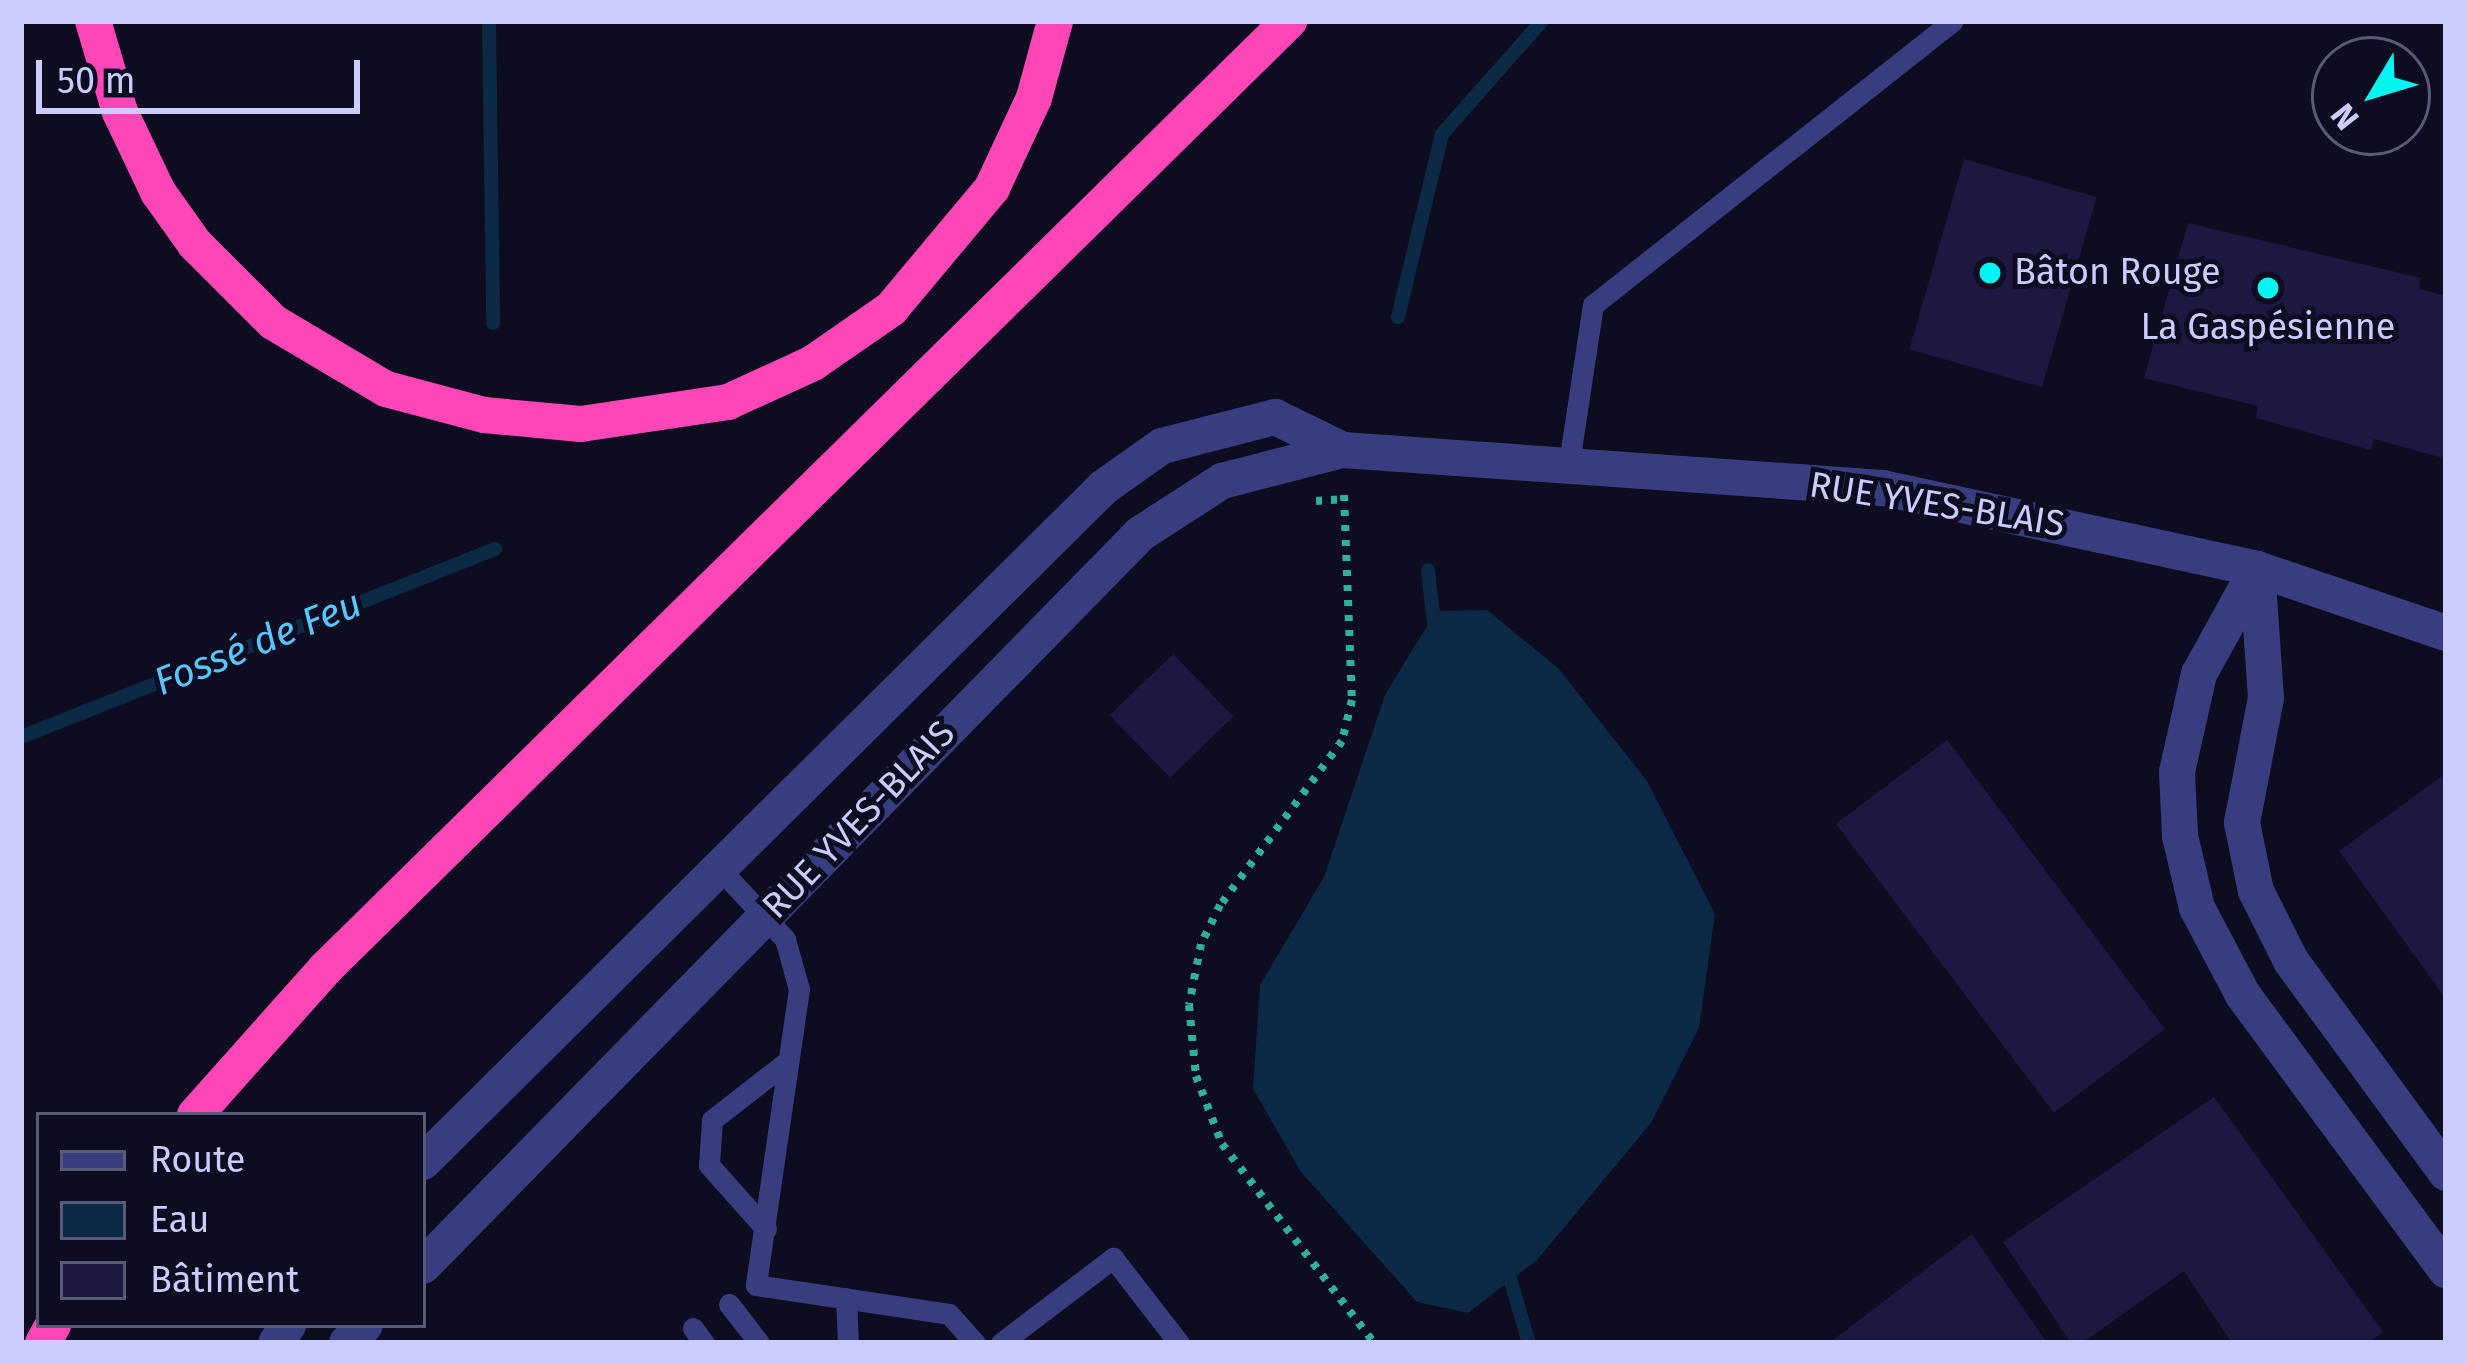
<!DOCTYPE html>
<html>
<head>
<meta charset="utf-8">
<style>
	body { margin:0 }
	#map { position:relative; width:2467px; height:1364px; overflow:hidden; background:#0d0c20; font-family:"Fira Sans",sans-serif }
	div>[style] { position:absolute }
	.water>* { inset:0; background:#0c2945 }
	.stream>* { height:14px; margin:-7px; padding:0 7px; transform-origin:7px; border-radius:7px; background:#0c2945 }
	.building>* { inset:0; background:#1c1841; transform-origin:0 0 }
	.path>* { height:8px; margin-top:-4px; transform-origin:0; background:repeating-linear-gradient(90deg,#2cb299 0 6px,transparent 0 15px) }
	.lane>* { height:21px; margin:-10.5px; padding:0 10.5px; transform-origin:10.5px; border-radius:10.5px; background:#373d7f }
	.street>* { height:36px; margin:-18px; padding:0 18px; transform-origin:18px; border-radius:18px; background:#373d7f }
	.highway>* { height:36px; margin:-18px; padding:0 18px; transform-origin:18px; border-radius:18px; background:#ff46b6 }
	.dots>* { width:33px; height:33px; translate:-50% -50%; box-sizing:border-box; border:6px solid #0d0c20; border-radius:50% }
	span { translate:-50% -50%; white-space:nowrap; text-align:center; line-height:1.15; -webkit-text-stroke:10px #0d0c20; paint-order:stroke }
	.poi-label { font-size:36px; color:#cbccff }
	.left { translate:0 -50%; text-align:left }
	.street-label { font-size:36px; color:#cbccff }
	.water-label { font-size:39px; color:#59c7ff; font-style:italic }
	.frame { position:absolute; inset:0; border:24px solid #cbccff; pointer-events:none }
	.legend { position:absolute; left:36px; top:1112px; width:390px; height:216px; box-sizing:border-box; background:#0d0c20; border:3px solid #595979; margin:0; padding:15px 21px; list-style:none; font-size:36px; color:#cbccff }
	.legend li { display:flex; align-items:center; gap:24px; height:60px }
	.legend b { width:60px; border:3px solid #595979 }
	.north { position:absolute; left:2311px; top:36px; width:120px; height:120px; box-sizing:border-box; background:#0d0c20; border:3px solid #595979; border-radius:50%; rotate:232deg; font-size:33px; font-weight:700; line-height:48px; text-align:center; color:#cbccff }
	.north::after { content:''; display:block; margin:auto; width:42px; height:54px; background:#00f6f0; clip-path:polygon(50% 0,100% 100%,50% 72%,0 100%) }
	.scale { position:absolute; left:36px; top:60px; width:324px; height:54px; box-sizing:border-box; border:6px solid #cbccff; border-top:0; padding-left:15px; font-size:36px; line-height:42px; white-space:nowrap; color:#cbccff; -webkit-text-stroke:9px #0d0c20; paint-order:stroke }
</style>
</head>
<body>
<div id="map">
	<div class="water">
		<i style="clip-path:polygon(1487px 610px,1558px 668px,1647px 781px,1715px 914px,1699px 1028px,1651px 1123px,1537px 1260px,1468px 1313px,1417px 1302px,1301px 1172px,1253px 1089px,1260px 985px,1324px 877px,1385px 695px,1436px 611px)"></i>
	</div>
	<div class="stream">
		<i style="left:489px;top:21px;width:302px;rotate:89.2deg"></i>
		<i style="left:1398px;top:317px;width:188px;rotate:-76.5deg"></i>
		<i style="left:1442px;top:134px;width:151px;rotate:-48.5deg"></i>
		<i style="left:1428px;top:570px;width:62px;rotate:83.6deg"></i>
		<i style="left:21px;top:737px;width:510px;rotate:-21.63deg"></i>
		<i style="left:1507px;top:1268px;width:78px;rotate:73.7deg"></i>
	</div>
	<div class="building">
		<i style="left:1964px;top:159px;width:138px;height:198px;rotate:16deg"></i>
		<i style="clip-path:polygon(2188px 223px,2421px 278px,2419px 289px,2446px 296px,2446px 459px,2374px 439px,2371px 450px,2256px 418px,2258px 406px,2144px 378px)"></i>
		<i style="left:1173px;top:654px;width:87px;height:88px;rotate:46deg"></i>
		<i style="left:1947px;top:740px;width:362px;height:139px;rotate:53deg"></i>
		<i style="clip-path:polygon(2446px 773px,2446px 999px,2339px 851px)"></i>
		<i style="clip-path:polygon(2214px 1097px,2383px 1332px,2368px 1343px,2232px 1343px,2184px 1271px,2082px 1343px,2071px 1343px,2003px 1242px)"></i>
		<i style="clip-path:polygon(1972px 1234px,2047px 1343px,1829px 1343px)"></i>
	</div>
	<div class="path">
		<i style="left:1344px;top:495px;width:205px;rotate:87.8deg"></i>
		<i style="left:1352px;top:700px;width:42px;rotate:103.7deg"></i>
		<i style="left:1342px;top:741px;width:204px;rotate:126.6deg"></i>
		<i style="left:1220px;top:905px;width:43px;rotate:116deg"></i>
		<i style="left:1201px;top:944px;width:62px;rotate:101.1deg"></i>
		<i style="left:1189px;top:1005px;width:71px;rotate:84.4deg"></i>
		<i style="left:1196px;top:1076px;width:73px;rotate:69.1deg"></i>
		<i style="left:1222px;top:1144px;width:250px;rotate:52.6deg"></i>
		<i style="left:1316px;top:501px;width:28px;rotate:-4deg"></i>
	</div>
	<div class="lane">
		<i style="left:1569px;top:463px;width:160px;rotate:-81.4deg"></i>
		<i style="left:1593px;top:305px;width:458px;rotate:-38.3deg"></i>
		<i style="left:719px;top:868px;width:97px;rotate:47.1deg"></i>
		<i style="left:785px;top:939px;width:52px;rotate:74.4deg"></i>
		<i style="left:799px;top:989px;width:299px;rotate:98.3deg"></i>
		<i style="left:756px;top:1285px;width:195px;rotate:8.5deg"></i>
		<i style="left:949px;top:1314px;width:39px;rotate:48deg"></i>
		<i style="left:766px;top:1229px;width:86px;rotate:-131.7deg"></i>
		<i style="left:709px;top:1165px;width:45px;rotate:-86.2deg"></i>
		<i style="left:712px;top:1120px;width:91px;rotate:-37.9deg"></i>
		<i style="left:846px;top:1298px;width:45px;rotate:87.5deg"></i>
		<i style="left:729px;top:1304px;width:49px;rotate:52.4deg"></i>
		<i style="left:693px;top:1328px;width:19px;rotate:54deg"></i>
		<i style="left:1001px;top:1343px;width:141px;rotate:-37.2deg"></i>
		<i style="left:1113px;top:1258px;width:108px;rotate:52.2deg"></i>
	</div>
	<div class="street">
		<i style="left:2257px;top:569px;width:120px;rotate:118.9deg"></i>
		<i style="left:2199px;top:674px;width:100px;rotate:102.7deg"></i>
		<i style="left:2177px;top:772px;width:64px;rotate:87.3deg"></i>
		<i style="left:2180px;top:836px;width:74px;rotate:76.7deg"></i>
		<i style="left:2197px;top:908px;width:98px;rotate:62.1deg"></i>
		<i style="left:2243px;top:995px;width:342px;rotate:53.6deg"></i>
		<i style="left:2257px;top:569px;width:129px;rotate:86deg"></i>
		<i style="left:2266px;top:698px;width:127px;rotate:100.9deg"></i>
		<i style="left:2242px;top:823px;width:69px;rotate:78.4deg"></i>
		<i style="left:2256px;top:891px;width:78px;rotate:63.4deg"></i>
		<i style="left:2291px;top:961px;width:263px;rotate:53.8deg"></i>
		<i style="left:423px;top:1162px;width:959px;rotate:-44.75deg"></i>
		<i style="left:1104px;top:487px;width:71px;rotate:-35.3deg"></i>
		<i style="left:1162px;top:446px;width:117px;rotate:-14.4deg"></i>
		<i style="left:1275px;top:417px;width:76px;rotate:25.9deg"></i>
		<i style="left:423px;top:1266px;width:1025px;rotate:-45.59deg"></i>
		<i style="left:1140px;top:534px;width:98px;rotate:-32.9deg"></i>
		<i style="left:1222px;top:481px;width:125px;rotate:-14.4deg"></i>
		<i style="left:1343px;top:450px;width:541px;rotate:4.03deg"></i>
		<i style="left:1883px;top:488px;width:383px;rotate:12.2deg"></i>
		<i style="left:2257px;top:569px;width:200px;rotate:18.7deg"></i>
		<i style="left:276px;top:1343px;width:22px;rotate:-56deg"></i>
		<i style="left:347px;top:1343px;width:25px;rotate:-45deg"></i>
	</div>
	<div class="highway">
		<i style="left:93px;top:21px;width:95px;rotate:73.5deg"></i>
		<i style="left:120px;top:112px;width:89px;rotate:64.6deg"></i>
		<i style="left:158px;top:192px;width:64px;rotate:54.6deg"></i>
		<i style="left:195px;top:244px;width:110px;rotate:45deg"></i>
		<i style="left:273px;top:322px;width:131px;rotate:30.7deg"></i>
		<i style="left:386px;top:389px;width:101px;rotate:14.9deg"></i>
		<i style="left:484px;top:415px;width:97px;rotate:5.3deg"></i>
		<i style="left:581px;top:424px;width:149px;rotate:-8.5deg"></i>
		<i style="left:728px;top:402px;width:94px;rotate:-24.6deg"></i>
		<i style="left:813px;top:363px;width:95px;rotate:-34.7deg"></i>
		<i style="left:891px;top:309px;width:158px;rotate:-50.1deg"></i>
		<i style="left:992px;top:188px;width:99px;rotate:-65deg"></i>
		<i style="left:1034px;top:98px;width:80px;rotate:-74.7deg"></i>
		<i style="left:195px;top:1115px;width:197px;rotate:-48.3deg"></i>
		<i style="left:326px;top:968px;width:1351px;rotate:-44.52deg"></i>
		<i style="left:43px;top:1343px;width:21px;rotate:-61deg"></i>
	</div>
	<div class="dots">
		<i style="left:1990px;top:273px;background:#00f6f0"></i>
		<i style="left:2268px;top:288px;background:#00f6f0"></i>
	</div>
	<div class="poi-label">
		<span class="left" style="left:2014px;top:273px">Bâton Rouge</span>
		<span style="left:2268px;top:328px">La Gaspésienne</span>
	</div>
	<div class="street-label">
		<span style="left:1937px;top:505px;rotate:9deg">RUE YVES-BLAIS</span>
		<span style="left:859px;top:820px;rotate:-46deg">RUE YVES-BLAIS</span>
	</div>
	<div class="water-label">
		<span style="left:258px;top:643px;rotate:-22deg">Fossé de Feu</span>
	</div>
	<div class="frame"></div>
	<ul class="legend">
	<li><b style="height:15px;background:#373d7f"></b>Route</li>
	<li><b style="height:33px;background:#0c2945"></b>Eau</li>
	<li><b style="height:33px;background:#1c1841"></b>Bâtiment</li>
	</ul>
	<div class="north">N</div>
	<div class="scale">50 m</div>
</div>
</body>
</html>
